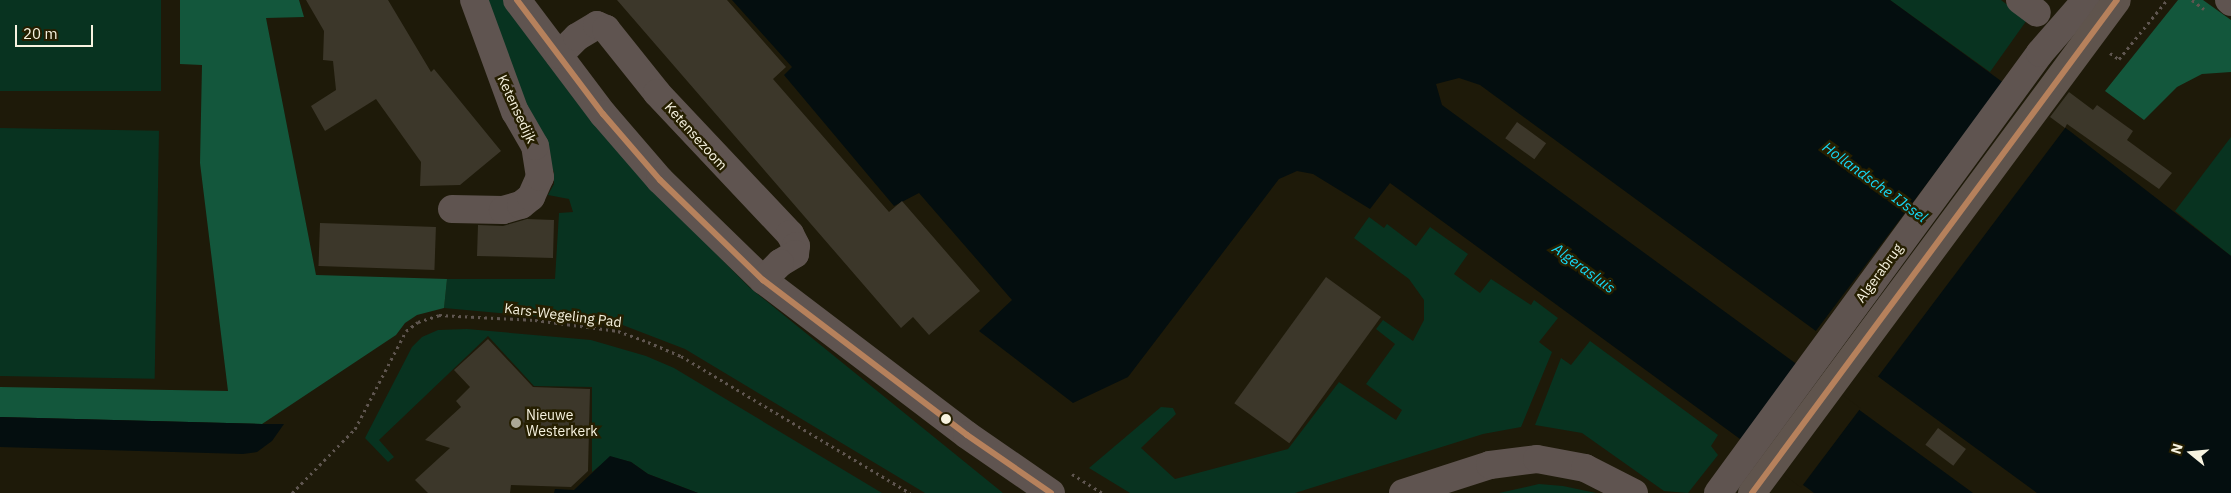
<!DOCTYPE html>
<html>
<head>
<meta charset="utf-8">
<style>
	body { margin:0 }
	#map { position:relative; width:2231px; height:493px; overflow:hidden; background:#1e1a09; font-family:"IBM Plex Sans",sans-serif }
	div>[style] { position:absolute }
	.green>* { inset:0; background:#083320; transform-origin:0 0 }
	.forest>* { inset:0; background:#13573c }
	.water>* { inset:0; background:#040e0f }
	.pier>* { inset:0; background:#1e1a09; transform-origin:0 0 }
	.building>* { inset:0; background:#3c372a; transform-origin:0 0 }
	.path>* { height:3px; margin-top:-1.5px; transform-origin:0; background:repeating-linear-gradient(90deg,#5f5650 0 2.5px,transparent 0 6.5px) }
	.minor>* { height:28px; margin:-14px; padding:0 14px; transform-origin:14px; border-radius:14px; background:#5f5450 }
	.major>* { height:28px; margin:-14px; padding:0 14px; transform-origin:14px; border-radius:14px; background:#5f544d }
	.bus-1>* { height:6px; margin:-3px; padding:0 3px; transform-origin:3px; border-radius:3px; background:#b6815c }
	.dots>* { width:14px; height:14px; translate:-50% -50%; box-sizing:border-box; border:2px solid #261f01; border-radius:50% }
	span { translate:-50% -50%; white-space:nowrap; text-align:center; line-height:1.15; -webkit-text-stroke:5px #261f01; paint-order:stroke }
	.street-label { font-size:14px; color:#f7f3e0 }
	.poi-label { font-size:14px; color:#f7f3e0 }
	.left { translate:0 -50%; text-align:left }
	.water-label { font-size:15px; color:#15daf9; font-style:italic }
	.north { position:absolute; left:2166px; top:428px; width:50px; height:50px; -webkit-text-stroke:4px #261f01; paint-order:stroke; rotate:287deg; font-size:14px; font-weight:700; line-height:20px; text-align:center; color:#f7f3e0 }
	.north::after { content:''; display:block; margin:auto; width:18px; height:22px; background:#f7f3e0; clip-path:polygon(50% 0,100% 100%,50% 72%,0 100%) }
	.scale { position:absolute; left:15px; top:25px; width:78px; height:22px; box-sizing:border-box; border:2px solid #f7f3e0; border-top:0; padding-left:6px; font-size:15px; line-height:18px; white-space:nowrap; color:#f7f3e0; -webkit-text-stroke:4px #261f01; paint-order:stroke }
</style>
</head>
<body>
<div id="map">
	<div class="green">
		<i style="left:0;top:0;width:161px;height:91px"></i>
		<i style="clip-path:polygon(482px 0,503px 0,569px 92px,652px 189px,749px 287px,1003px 493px,925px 493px,685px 349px,620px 324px,444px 308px,447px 279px,555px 279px,559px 213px,573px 212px,569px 199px,548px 195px,554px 184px,554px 172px,522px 111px)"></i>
		<i style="clip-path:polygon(1890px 0,2001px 0,2010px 7px,2041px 0,1990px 72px)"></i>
		<i style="left:0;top:128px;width:159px;height:248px;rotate:1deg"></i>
		<i style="clip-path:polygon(2231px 137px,2231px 256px,2175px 211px)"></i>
		<i style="clip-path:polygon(1369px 217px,1384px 228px,1387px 224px,1416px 246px,1430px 227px,1468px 254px,1454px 274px,1480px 293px,1491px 279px,1531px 305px,1534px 300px,1558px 318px,1539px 342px,1552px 352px,1521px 427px,1483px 434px,1295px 493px,1130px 493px,1089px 468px,1161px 407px,1173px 408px,1176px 414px,1141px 448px,1175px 479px,1288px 449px,1339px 382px,1396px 420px,1402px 410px,1366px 384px,1395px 344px,1376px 329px,1383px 320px,1413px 341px,1424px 320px,1424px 300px,1409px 279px,1354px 238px)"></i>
		<i style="clip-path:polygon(467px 329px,591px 340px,646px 356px,674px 368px,882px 493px,698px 493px,648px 474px,631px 462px,611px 457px,592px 472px,592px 387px,534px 386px,488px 336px,379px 440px,394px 457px,388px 462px,365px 438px,412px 347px,422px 337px,438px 330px)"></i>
		<i style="clip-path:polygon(1590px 341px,1718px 435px,1711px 446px,1718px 455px,1688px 493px,1664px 491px,1582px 433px,1535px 425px,1561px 358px,1571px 365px)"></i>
		<i style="clip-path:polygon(1539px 484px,1563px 486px,1596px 493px,1499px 493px)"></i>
	</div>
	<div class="forest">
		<i style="clip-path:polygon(180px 0,299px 0,304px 17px,266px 18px,316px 275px,447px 279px,444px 308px,417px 315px,405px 323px,396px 335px,262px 424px,0 417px,0 387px,228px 391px,200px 163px,202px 65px,180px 64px)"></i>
		<i style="clip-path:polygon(2178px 0,2203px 0,2231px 20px,2231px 72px,2202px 74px,2177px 87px,2144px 120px,2105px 91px)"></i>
	</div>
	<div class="water">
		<i style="clip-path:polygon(732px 0,1890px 0,2071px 132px,2231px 256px,2231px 493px,2037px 493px,1480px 85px,1459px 78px,1436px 84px,1442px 105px,1973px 493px,1814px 493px,1390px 183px,1370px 209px,1313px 174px,1297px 171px,1279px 179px,1128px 377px,1073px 403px,979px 331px,1012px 300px,919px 193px,894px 206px,784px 75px,792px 67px)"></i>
		<i style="clip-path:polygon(0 417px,262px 424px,284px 424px,272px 441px,257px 452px,243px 454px,0 447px)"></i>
		<i style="clip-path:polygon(610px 456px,631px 462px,648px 474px,698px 493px,554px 493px,555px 489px,574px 490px)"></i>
	</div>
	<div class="pier">
		<i style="left:2005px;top:80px;width:77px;height:315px;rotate:37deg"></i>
		<i style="left:1799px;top:362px;width:77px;height:99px;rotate:37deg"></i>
	</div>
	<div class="building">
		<i style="clip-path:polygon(306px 0,388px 0,431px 72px,434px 69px,501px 151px,460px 185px,420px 186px,421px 162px,376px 99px,325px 131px,311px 106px,336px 90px,333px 61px,323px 60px,324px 31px)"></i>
		<i style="clip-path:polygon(617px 0,727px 0,786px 67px,773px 79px,889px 212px,902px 201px,980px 291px,929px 335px,913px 317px,901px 328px)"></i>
		<i style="clip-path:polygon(2069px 92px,2093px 110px,2097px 105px,2133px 131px,2127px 140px,2172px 173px,2159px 189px,2067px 124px,2065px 128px,2050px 117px)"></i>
		<i style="left:1517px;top:122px;width:36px;height:20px;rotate:36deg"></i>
		<i style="clip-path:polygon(527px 219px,554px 220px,553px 258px,477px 256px,478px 225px,503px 226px)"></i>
		<i style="left:320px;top:223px;width:116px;height:43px;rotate:2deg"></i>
		<i style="left:1326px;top:277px;width:68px;height:156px;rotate:36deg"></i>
		<i style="clip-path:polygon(488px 339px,533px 387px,590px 389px,588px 471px,571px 487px,511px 485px,510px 493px,428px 493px,415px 480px,450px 448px,425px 440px,461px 407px,456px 401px,470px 387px,454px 370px)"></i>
		<i style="left:1938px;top:428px;width:35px;height:21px;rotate:37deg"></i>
	</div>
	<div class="path">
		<i style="left:2192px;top:0;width:15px;rotate:37deg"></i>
		<i style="left:2110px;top:53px;width:11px;rotate:34deg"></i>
		<i style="left:2119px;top:59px;width:76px;rotate:-50.9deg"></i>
		<i style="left:1072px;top:474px;width:36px;rotate:32deg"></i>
		<i style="left:292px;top:493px;width:90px;rotate:-45.5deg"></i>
		<i style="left:355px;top:429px;width:110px;rotate:-62.5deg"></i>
		<i style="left:406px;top:331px;width:15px;rotate:-37deg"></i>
		<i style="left:418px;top:322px;width:22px;rotate:-18deg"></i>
		<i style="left:439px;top:315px;width:96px;rotate:3deg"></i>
		<i style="left:535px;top:320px;width:84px;rotate:7.5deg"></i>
		<i style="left:618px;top:331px;width:32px;rotate:20deg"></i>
		<i style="left:648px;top:342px;width:36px;rotate:23deg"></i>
		<i style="left:681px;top:356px;width:267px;rotate:30.9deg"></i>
	</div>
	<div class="minor">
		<i style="left:517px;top:0;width:143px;rotate:53deg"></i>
		<i style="left:603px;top:114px;width:87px;rotate:49.2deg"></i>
		<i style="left:660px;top:180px;width:144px;rotate:44.2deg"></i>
		<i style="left:763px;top:280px;width:256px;rotate:37.2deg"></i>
		<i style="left:967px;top:435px;width:102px;rotate:34.6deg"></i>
		<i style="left:2020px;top:0;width:21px;rotate:37deg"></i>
		<i style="left:2229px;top:0;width:3px;rotate:45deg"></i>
		<i style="left:559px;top:55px;width:25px;rotate:-45deg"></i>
		<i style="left:577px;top:37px;width:23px;rotate:-31deg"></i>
		<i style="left:597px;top:25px;width:10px;rotate:24deg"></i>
		<i style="left:606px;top:29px;width:82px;rotate:51.4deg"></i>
		<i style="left:657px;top:93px;width:194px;rotate:46.7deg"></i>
		<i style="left:790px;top:234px;width:13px;rotate:63deg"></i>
		<i style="left:796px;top:246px;width:8px;rotate:97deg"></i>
		<i style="left:795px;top:254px;width:17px;rotate:149deg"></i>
		<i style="left:780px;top:263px;width:24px;rotate:135deg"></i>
		<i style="left:452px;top:209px;width:51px;rotate:1.1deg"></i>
		<i style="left:503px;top:210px;width:19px;rotate:-16deg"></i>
		<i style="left:521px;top:205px;width:13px;rotate:-39deg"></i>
		<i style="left:531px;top:197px;width:22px;rotate:-66deg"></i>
		<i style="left:540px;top:177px;width:31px;rotate:-99deg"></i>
		<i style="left:535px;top:146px;width:39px;rotate:-120deg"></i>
		<i style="left:515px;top:112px;width:119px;rotate:-110.1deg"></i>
		<i style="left:1403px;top:493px;width:91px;rotate:-17.8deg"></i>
		<i style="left:1490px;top:465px;width:47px;rotate:-7.3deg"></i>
		<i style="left:1537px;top:459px;width:49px;rotate:10.6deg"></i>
		<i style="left:1585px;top:468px;width:55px;rotate:27deg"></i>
		<i style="left:1718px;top:493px;width:545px;rotate:-53.8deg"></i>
		<i style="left:2040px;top:53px;width:70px;rotate:-49deg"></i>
	</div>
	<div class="major">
		<i style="left:1752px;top:493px;width:613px;rotate:-53.49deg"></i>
	</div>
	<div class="bus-1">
		<i style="left:517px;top:0;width:143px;rotate:53deg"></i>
		<i style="left:603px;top:114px;width:87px;rotate:49.2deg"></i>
		<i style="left:660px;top:180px;width:144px;rotate:44.2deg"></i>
		<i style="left:763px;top:280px;width:256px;rotate:37.2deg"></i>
		<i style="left:967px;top:435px;width:102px;rotate:34.6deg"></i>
		<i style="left:1752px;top:493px;width:613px;rotate:-53.49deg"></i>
	</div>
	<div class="dots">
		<i style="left:946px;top:419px;background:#f7f3e0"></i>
		<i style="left:516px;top:423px;background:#aba795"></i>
	</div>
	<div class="street-label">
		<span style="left:517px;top:109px;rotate:65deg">Ketensedijk</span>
		<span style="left:696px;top:136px;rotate:48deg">Ketensezoom</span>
		<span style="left:1879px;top:273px;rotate:-54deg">Algerabrug</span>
		<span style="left:563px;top:315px;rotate:7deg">Kars-Wegeling Pad</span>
	</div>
	<div class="poi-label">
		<span class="left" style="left:526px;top:423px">Nieuwe<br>Westerkerk</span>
	</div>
	<div class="water-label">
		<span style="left:1875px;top:182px;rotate:36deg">Hollandsche IJssel</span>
		<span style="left:1584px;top:268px;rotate:36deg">Algerasluis</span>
	</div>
	<div class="north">N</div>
	<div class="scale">20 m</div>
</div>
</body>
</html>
